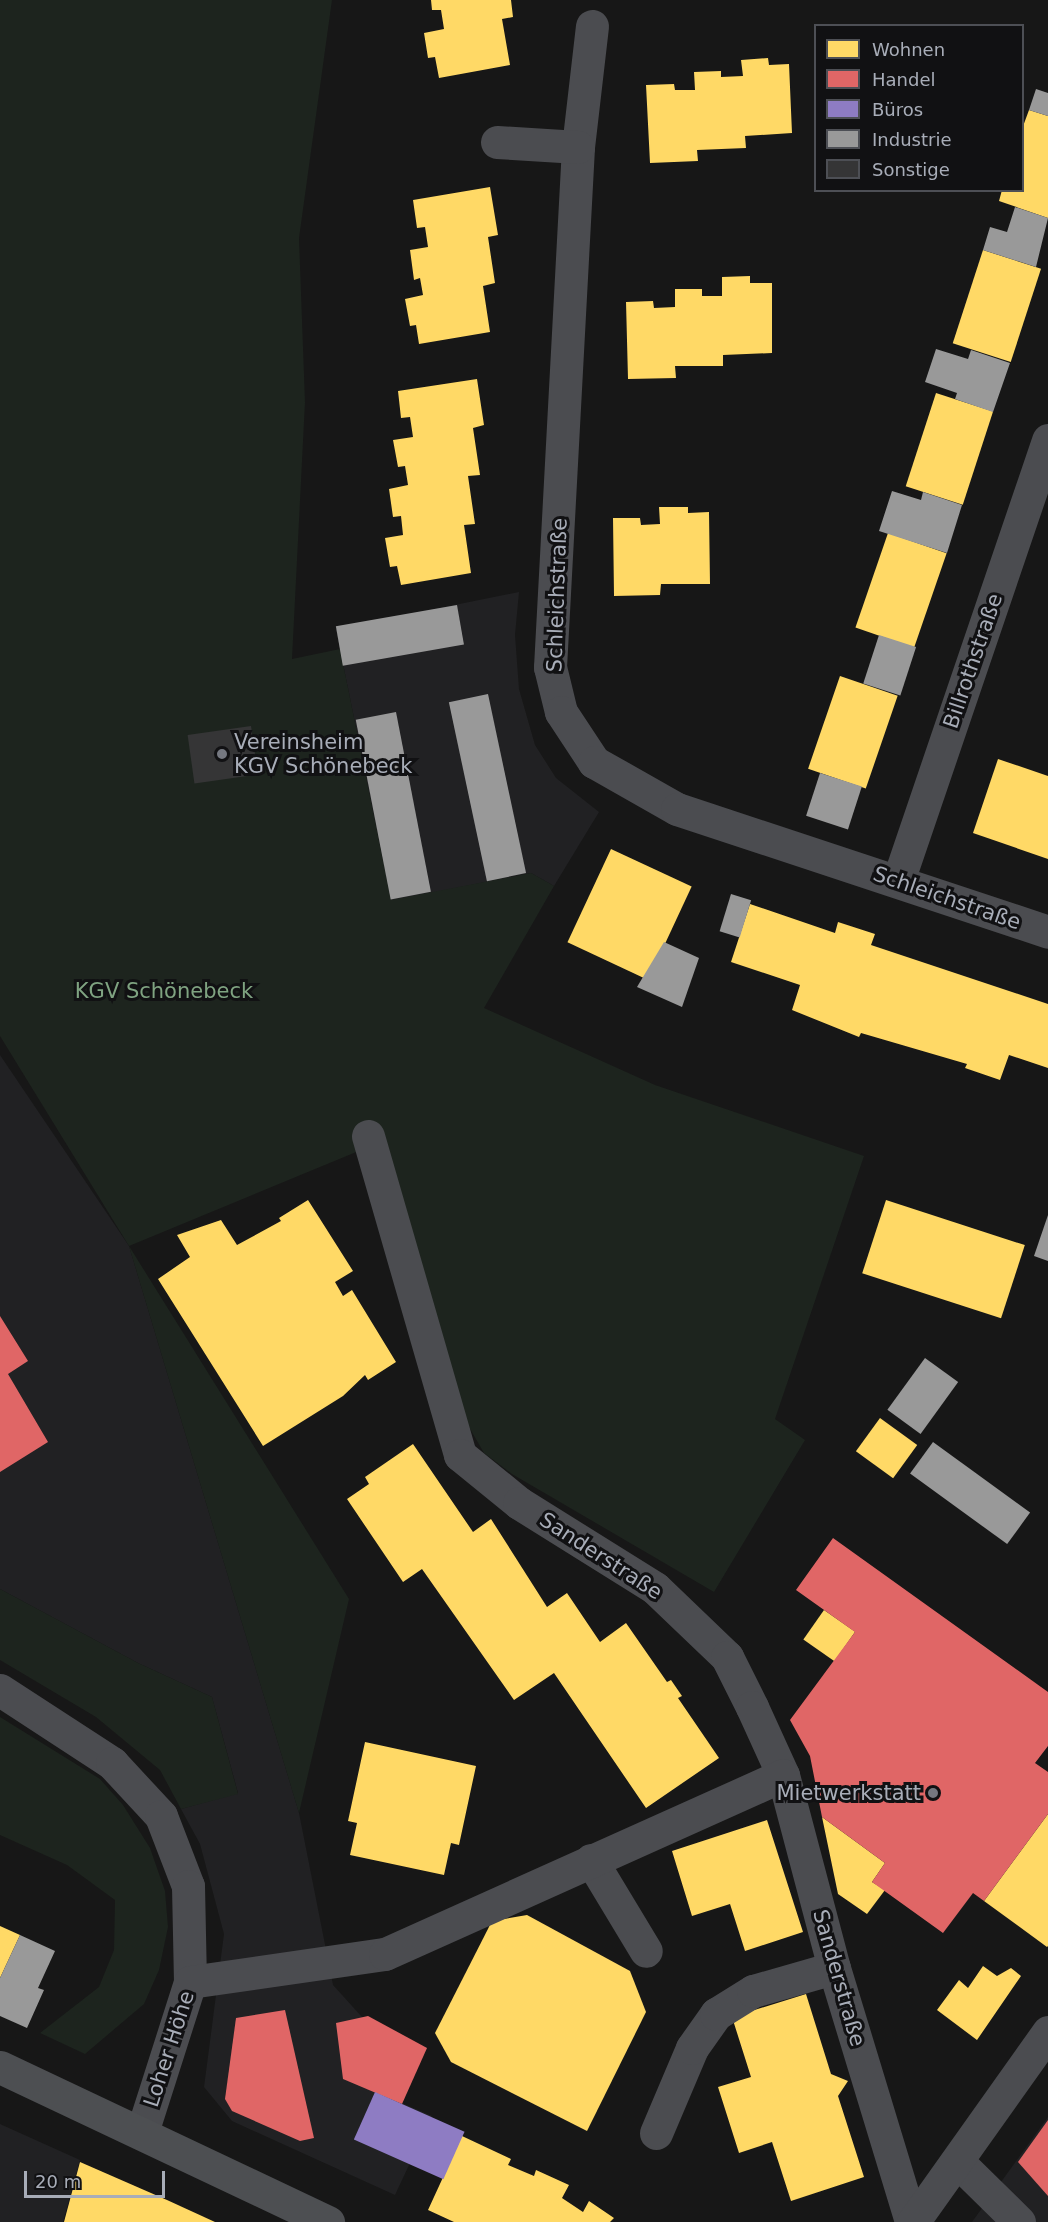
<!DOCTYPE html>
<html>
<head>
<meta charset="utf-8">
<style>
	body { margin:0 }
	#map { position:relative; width:1048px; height:2222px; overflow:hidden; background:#171717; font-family:"DejaVu Sans",sans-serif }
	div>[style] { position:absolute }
	.built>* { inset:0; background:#212123 }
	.green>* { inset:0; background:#1d241e }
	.homes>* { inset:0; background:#ffd966; transform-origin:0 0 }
	.shops>* { inset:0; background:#e06666 }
	.offices>* { inset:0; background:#8e7cc3; transform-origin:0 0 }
	.industry>* { inset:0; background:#999; transform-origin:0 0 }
	.building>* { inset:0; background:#353536; transform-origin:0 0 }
	.minor>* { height:33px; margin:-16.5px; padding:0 16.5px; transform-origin:16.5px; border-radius:16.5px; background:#4b4c50 }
	.major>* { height:33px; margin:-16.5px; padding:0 16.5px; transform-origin:16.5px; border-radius:16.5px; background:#4d4f52 }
	.dots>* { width:16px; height:16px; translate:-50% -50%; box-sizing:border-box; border:3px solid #111113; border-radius:50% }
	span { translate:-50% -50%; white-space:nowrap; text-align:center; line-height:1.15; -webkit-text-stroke:6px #111113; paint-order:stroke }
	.street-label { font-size:21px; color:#a8adb8 }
	.poi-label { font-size:21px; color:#a8adb8 }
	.left { translate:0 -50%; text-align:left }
	.right { translate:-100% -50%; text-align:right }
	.park-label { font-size:21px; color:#7fa381 }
	.legend { position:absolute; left:814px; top:24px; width:210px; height:168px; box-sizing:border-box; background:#111113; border:2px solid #4d4f55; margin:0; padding:8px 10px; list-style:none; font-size:18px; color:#a8adb8 }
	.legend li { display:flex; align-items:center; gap:12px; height:30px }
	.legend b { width:30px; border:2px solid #4d4f55 }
	.scale { position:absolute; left:24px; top:2171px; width:141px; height:27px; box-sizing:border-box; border:3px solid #a8adb8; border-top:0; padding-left:8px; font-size:18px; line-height:21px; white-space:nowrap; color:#a8adb8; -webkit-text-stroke:4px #111113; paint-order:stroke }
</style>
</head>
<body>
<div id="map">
	<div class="built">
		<i style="clip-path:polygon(519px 592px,515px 635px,519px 689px,535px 745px,556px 778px,599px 812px,554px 886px,531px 873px,391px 901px,336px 629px)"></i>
		<i style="clip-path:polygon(0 1055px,129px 1246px,299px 1813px,333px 1985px,362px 2017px,427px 2048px,402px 2103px,432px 2116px,395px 2195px,232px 2121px,204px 2087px,224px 1934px,200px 1844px,181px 1809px,238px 1793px,212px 1697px,138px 1663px,0 1589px)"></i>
		<i style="clip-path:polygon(1048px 2117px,1048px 2222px,972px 2222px)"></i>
		<i style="clip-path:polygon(0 2124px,80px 2160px,63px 2222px,0 2222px)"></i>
	</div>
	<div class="green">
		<i style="clip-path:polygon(0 0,332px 0,299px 238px,305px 402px,292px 659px,340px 649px,391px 900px,531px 873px,554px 886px,484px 1008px,655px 1085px,864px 1156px,775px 1419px,805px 1440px,714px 1592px,512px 1474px,484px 1453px,465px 1420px,378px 1143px,129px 1246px,349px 1599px,299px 1813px,129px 1246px,0 1036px)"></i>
		<i style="clip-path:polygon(0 1589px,138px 1663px,212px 1697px,238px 1794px,181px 1809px,160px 1770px,96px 1717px,0 1660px)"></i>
		<i style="clip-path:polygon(0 1717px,100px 1779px,123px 1805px,150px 1848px,165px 1891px,168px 1927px,159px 1970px,144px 2004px,85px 2054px,40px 2033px,99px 1987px,114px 1950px,115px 1900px,67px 1865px,0 1835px)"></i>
	</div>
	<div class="homes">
		<i style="clip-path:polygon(431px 0,511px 0,513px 17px,502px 19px,510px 65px,439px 78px,435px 57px,428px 58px,424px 33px,444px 29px,441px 10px,432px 10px)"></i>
		<i style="clip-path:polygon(768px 58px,769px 65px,789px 64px,792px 133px,745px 136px,746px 148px,697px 150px,698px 161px,650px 163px,646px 85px,674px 84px,675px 90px,695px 90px,694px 72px,721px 71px,721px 77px,743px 76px,741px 60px)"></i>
		<i style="clip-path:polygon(1029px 110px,1048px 116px,1048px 218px,999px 201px,1002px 190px,1022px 190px,1022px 129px)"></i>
		<i style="clip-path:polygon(490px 187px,498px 235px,488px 237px,495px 283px,483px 286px,490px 332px,419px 344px,416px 325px,410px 326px,405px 299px,423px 295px,420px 278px,414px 280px,410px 250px,428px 247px,425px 227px,417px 228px,413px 200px)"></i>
		<i style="left:983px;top:250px;width:61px;height:98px;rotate:18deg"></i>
		<i style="clip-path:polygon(750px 276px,750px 283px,772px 283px,772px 353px,723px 355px,723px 366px,675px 366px,676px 378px,628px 379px,626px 302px,653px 301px,654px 308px,675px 307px,675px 289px,702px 289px,702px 296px,722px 296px,722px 277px)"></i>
		<i style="clip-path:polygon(477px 379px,484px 425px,473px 428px,480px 475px,468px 476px,475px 524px,464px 525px,471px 573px,401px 585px,397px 566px,390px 567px,385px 538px,403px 535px,401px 516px,393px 517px,389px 489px,408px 485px,405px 466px,398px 467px,393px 440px,413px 437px,410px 417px,401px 418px,398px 391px)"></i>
		<i style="left:936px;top:393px;width:60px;height:98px;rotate:18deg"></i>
		<i style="clip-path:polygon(659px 507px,688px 507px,688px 513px,709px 512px,710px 584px,661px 584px,660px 595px,614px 596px,613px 518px,640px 518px,641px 525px,660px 524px)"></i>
		<i style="left:888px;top:533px;width:62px;height:100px;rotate:19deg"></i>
		<i style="left:840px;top:676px;width:61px;height:98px;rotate:19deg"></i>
		<i style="clip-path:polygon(998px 759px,1048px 776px,1048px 859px,973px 833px)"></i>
		<i style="left:611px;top:849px;width:89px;height:103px;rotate:25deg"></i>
		<i style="clip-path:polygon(750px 904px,835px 933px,838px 922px,875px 934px,871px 945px,1048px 1004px,1048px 1068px,1009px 1055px,1000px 1080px,965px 1068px,967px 1064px,861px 1033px,859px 1037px,792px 1010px,800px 985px,731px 962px)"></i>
		<i style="clip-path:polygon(308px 1200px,353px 1271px,335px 1282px,343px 1296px,352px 1290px,396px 1362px,368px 1380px,365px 1375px,343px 1396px,263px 1446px,158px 1279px,190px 1257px,177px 1235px,221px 1220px,237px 1245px,281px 1221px,279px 1218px)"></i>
		<i style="left:886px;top:1200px;width:146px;height:77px;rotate:18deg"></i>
		<i style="left:880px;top:1418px;width:46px;height:41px;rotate:36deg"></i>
		<i style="clip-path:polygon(413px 1444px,473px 1532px,491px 1519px,547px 1607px,567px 1593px,600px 1642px,626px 1623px,667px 1682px,671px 1680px,682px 1696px,678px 1698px,719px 1758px,646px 1808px,554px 1673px,514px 1700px,422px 1569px,403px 1582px,347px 1499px,369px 1484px,365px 1477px)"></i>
		<i style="left:824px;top:1610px;width:38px;height:36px;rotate:35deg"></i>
		<i style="clip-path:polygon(365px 1742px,476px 1766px,459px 1845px,451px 1843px,444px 1875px,350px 1855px,357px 1823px,348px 1821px)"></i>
		<i style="clip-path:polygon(1048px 1814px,1048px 1946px,1047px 1947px,984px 1901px)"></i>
		<i style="clip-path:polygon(822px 1817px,885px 1863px,872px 1882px,885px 1890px,867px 1914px,838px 1894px)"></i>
		<i style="clip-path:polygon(767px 1820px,803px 1932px,745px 1951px,730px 1904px,692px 1916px,672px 1851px)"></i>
		<i style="clip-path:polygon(527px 1915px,630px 1971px,646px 2012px,587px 2131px,451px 2062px,435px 2033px,492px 1921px)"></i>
		<i style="clip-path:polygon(0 1926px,20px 1935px,0 1978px)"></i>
		<i style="clip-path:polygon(983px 1966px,997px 1976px,1011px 1968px,1021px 1976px,977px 2040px,937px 2010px,959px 1980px,968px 1988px)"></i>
		<i style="clip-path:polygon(806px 1994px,831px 2074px,848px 2081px,838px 2096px,864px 2177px,791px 2201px,772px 2142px,739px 2153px,718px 2087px,751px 2077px,732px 2017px)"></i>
		<i style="clip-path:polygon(462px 2136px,511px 2159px,508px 2165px,534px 2176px,536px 2170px,569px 2185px,562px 2198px,583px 2212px,589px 2201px,614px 2218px,610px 2222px,454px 2222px,428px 2210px)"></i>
		<i style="clip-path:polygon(80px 2162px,167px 2200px,215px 2222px,64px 2222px)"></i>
	</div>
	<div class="shops">
		<i style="clip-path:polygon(0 1316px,28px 1361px,8px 1374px,48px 1442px,0 1472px)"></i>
		<i style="clip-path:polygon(833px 1538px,1048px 1692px,1048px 1746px,1035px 1763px,1048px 1772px,1048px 1814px,984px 1901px,973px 1893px,943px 1933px,872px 1882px,885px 1863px,822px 1817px,810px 1756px,790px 1720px,855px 1632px,796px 1590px)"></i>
		<i style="clip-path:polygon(285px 2010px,314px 2138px,300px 2141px,232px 2111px,225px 2099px,236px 2018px)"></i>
		<i style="clip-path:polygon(368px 2016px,427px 2048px,402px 2104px,343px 2079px,336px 2023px)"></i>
		<i style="clip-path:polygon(1048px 2120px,1048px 2196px,1018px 2162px)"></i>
	</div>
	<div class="offices">
		<i style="left:375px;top:2092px;width:98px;height:52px;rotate:24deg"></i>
	</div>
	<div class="industry">
		<i style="clip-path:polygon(1036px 89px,1048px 93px,1048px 116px,1029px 110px)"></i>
		<i style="clip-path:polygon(1015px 207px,1048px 218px,1036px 267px,983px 250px,990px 227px,1007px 232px)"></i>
		<i style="clip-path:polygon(936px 349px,968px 359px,971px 350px,1010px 363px,993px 412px,955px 399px,957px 393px,925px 382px)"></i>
		<i style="clip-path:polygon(892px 491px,921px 500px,923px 492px,962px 505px,947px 553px,879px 531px)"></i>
		<i style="left:457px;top:605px;width:40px;height:123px;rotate:80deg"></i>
		<i style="left:879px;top:635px;width:39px;height:51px;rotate:18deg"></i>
		<i style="left:488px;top:694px;width:183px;height:40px;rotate:78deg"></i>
		<i style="left:396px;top:712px;width:183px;height:41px;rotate:79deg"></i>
		<i style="left:820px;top:773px;width:44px;height:45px;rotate:18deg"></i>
		<i style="left:731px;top:894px;width:21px;height:39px;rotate:17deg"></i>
		<i style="clip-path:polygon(664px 942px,699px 958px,682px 1007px,637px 987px)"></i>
		<i style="clip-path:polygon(1048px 1215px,1048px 1261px,1034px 1256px)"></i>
		<i style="left:925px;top:1358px;width:41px;height:64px;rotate:36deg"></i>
		<i style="left:933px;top:1442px;width:120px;height:39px;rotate:36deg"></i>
		<i style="clip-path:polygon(20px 1935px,55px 1951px,38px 1988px,44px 1990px,27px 2028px,0 2016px,0 1978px)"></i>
	</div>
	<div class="building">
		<i style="left:251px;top:726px;width:49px;height:64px;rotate:82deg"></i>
	</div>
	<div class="minor">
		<i style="left:592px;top:26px;width:122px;rotate:96.6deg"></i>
		<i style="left:578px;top:147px;width:521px;rotate:93.08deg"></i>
		<i style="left:550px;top:667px;width:46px;rotate:76.3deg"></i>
		<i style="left:561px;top:712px;width:60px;rotate:56.6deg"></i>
		<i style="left:594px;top:762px;width:95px;rotate:29.5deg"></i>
		<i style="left:677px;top:809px;width:391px;rotate:18.3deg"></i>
		<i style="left:497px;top:142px;width:81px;rotate:3.5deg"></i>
		<i style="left:898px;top:881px;width:466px;rotate:-71.2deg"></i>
		<i style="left:368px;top:1136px;width:332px;rotate:73.9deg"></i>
		<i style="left:460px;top:1455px;width:76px;rotate:39.1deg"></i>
		<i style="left:519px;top:1503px;width:160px;rotate:32deg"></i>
		<i style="left:655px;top:1588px;width:100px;rotate:43.8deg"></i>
		<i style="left:727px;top:1657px;width:56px;rotate:63.4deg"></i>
		<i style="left:752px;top:1707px;width:75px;rotate:65.5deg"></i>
		<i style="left:783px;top:1775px;width:200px;rotate:75.2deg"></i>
		<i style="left:834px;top:1968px;width:265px;rotate:73.1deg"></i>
		<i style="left:0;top:1690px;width:134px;rotate:33.1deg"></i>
		<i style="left:112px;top:1763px;width:72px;rotate:47.2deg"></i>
		<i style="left:161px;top:1816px;width:75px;rotate:68.9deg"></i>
		<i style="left:188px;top:1886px;width:96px;rotate:88.8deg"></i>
		<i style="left:190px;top:1982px;width:157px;rotate:107.7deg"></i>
		<i style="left:591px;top:1860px;width:106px;rotate:58.9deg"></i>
		<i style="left:190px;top:1982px;width:197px;rotate:-8.2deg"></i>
		<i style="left:385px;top:1954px;width:436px;rotate:-24.2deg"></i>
		<i style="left:656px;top:2133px;width:92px;rotate:-67deg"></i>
		<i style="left:692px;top:2048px;width:42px;rotate:-54.8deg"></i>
		<i style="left:716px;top:2014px;width:44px;rotate:-31.9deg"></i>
		<i style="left:753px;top:1991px;width:84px;rotate:-15.9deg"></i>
		<i style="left:957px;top:2161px;width:87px;rotate:44.5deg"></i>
		<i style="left:913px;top:2222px;width:233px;rotate:-54.6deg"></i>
	</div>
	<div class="major">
		<i style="left:0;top:2067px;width:363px;rotate:25.3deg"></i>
	</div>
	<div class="dots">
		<i style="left:222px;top:754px;background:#757880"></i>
		<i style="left:933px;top:1793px;background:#757880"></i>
	</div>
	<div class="street-label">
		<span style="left:557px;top:595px;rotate:-88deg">Schleichstraße</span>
		<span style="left:973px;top:661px;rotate:-71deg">Billrothstraße</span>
		<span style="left:947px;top:898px;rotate:19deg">Schleichstraße</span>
		<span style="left:601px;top:1556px;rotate:33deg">Sanderstraße</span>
		<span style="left:839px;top:1978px;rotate:74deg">Sanderstraße</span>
		<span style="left:169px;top:2049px;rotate:-72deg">Loher Höhe</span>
	</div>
	<div class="poi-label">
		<span class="left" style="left:234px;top:754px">Vereinsheim<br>KGV Schönebeck</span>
		<span class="right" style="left:921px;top:1793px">Mietwerkstatt</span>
	</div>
	<div class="park-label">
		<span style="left:164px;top:991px">KGV Schönebeck</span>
	</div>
	<ul class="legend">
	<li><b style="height:16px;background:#ffd966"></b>Wohnen</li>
	<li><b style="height:16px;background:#e06666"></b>Handel</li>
	<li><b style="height:16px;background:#8e7cc3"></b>Büros</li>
	<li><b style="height:16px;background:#999"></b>Industrie</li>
	<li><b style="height:16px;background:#353536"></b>Sonstige</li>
	</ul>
	<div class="scale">20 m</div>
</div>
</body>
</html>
